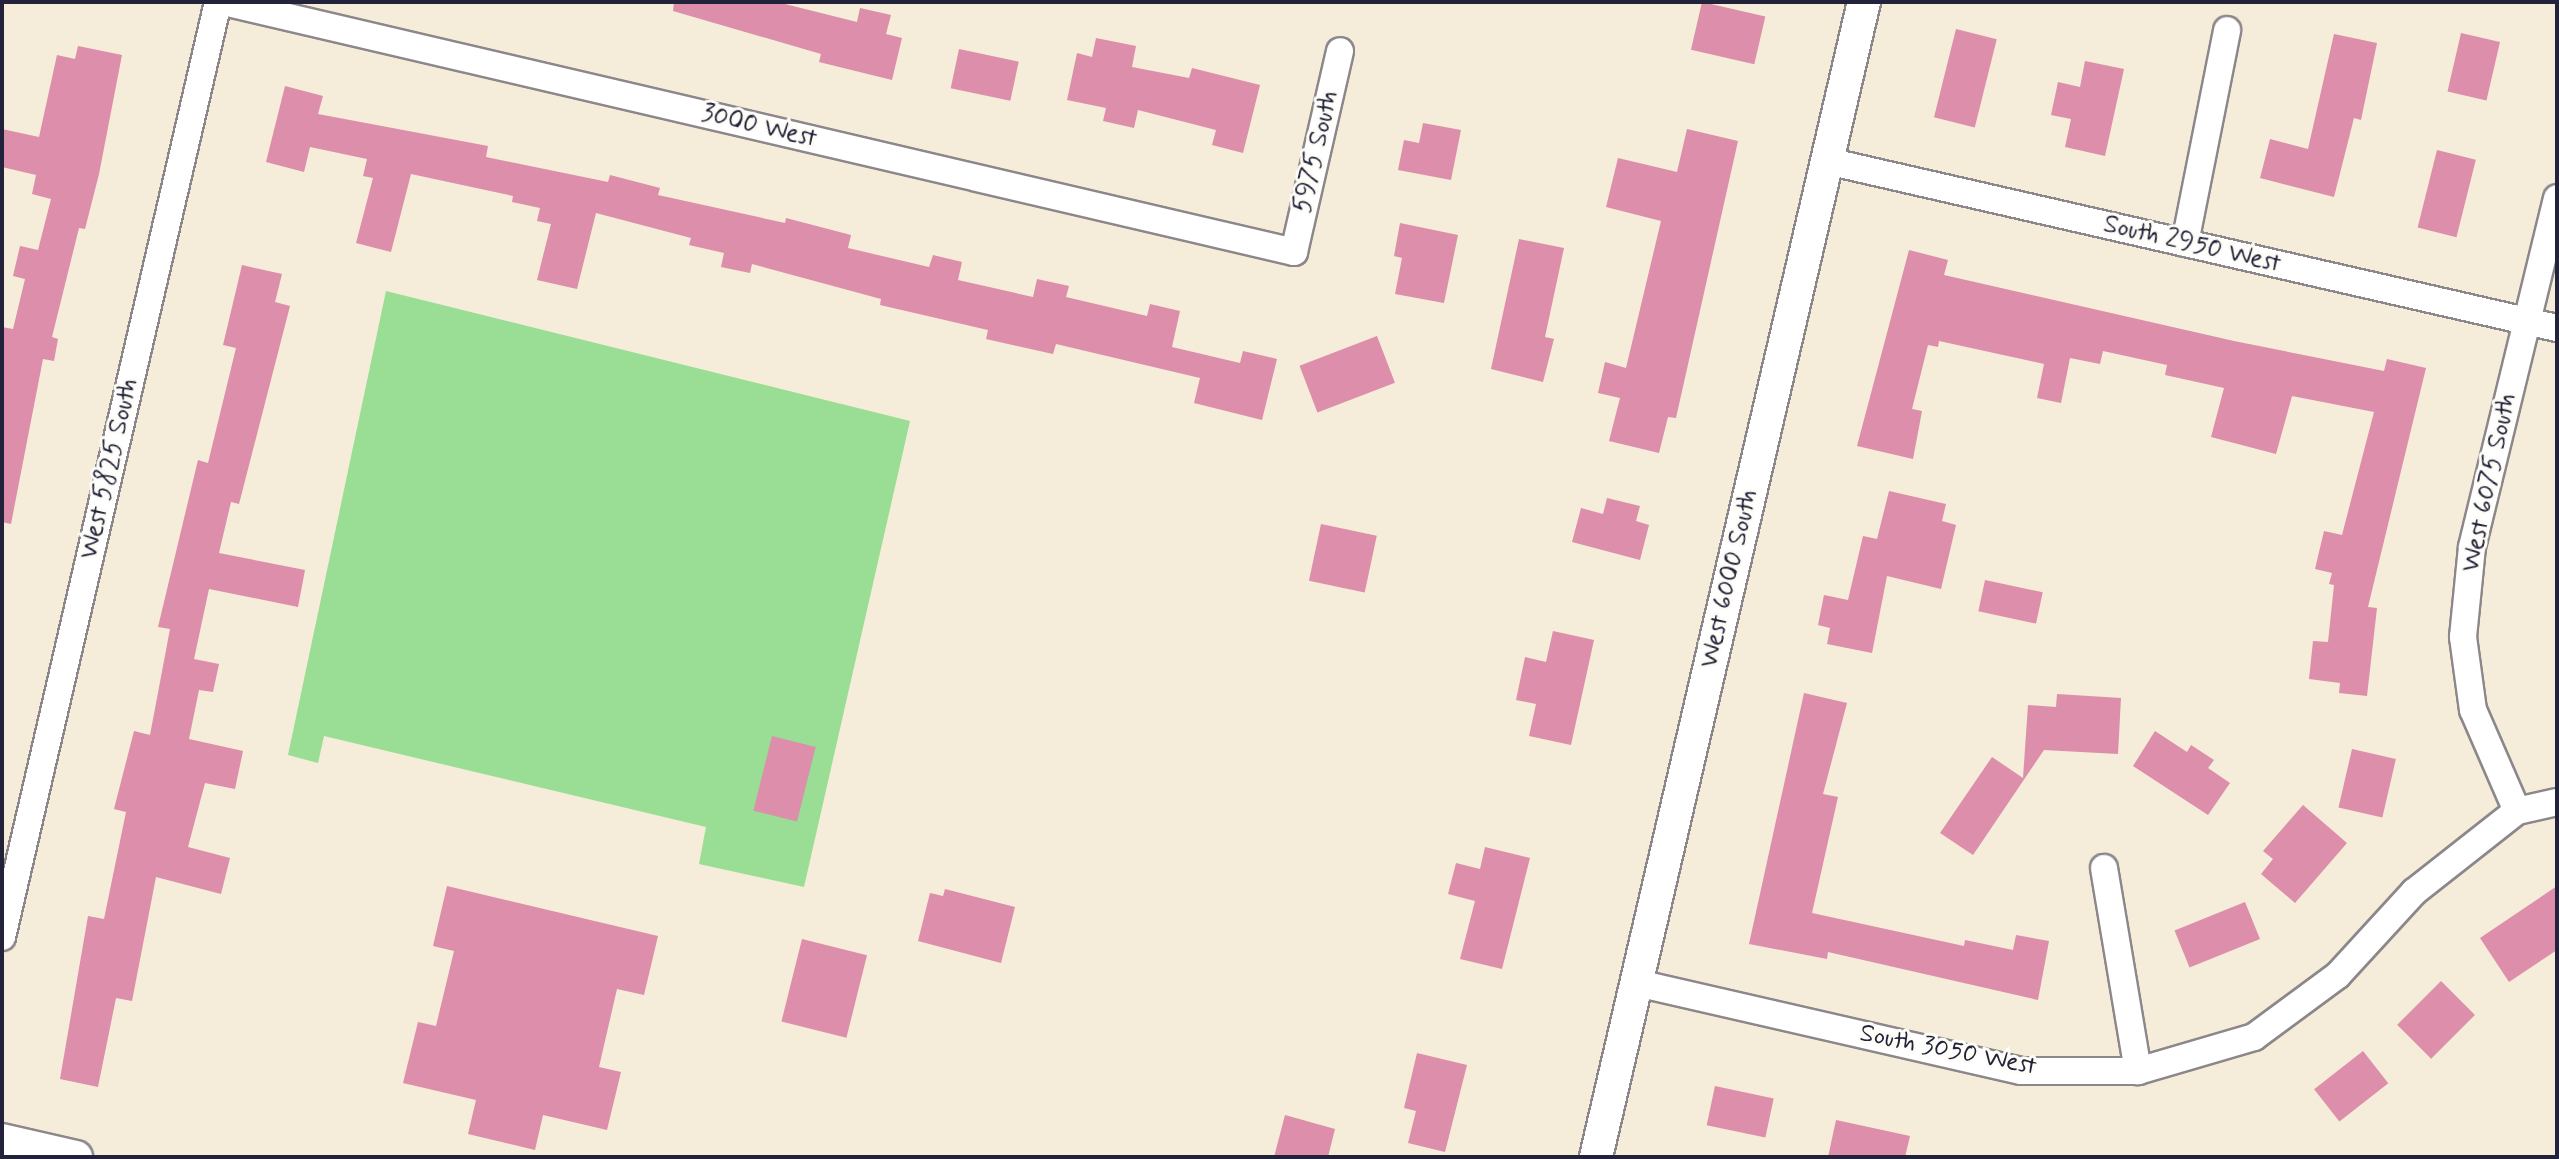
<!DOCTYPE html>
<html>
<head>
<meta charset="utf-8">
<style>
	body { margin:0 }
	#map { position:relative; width:2559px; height:1159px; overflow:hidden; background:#f5ecd9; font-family:Mynerve,sans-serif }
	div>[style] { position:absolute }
	.green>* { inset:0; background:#9add95 }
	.building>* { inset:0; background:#dc8eaa; transform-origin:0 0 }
	.roads { filter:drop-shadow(2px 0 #8c878a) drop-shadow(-2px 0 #8c878a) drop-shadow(0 2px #8c878a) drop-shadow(0 -2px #8c878a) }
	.minor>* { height:26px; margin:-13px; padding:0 13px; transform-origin:13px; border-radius:13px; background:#fff }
	.tertiary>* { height:32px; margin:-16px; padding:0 16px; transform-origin:16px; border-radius:16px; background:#fff }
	span { translate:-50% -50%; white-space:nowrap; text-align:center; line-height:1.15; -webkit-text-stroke:6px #fdfcf7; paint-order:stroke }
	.street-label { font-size:26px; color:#22223b }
	.frame { position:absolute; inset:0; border:4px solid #22223b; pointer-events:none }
</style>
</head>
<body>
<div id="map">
	<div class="green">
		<i style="clip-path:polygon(386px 291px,910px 421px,804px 887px,699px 864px,706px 827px,324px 736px,318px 763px,288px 755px)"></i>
	</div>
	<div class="building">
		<i style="clip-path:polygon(674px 2px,777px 2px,857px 22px,860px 8px,891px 15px,886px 34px,902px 38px,892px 80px,819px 62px,821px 54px,673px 11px)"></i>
		<i style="left:1702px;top:2px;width:65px;height:49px;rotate:13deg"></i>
		<i style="left:1956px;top:29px;width:42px;height:91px;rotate:14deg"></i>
		<i style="left:2461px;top:33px;width:40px;height:60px;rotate:13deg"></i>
		<i style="clip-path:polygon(2334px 34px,2377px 43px,2361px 120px,2354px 118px,2334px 197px,2260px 178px,2270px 139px,2308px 149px)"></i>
		<i style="clip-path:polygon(1096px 38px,1136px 46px,1132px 67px,1189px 78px,1192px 68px,1260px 85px,1243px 153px,1212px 145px,1216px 130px,1138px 110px,1134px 128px,1103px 121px,1106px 108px,1067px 100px,1077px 53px,1092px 57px)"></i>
		<i style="clip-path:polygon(78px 46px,122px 55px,99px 174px,85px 229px,79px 228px,52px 337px,58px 339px,54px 361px,43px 359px,11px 524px,2px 522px,2px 327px,13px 329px,25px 279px,13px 276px,20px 246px,38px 250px,51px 199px,32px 194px,36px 175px,2px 167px,2px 129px,39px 137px,57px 55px,75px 59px)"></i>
		<i style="left:959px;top:49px;width:61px;height:40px;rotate:12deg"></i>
		<i style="clip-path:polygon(2085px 61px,2124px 69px,2105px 156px,2065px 147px,2071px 119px,2051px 115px,2058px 82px,2080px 87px)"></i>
		<i style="clip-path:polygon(285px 86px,323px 96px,318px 114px,488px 146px,486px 157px,608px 182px,610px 175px,660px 188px,658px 195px,785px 223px,786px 218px,851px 235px,848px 248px,929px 267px,933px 255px,962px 262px,958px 280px,1033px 297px,1037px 279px,1069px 286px,1066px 297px,1147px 316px,1150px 304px,1180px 311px,1172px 347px,1240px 363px,1243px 351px,1277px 359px,1262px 420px,1194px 403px,1200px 378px,1056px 344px,1053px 354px,986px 339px,988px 330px,880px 305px,881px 299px,752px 264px,750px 273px,721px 267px,724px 253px,689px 245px,691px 238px,596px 213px,577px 289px,537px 280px,551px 224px,537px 221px,540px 208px,512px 202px,513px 196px,411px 174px,391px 252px,356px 243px,373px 178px,363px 176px,367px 159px,310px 147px,304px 172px,266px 162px)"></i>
		<i style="clip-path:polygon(1423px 123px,1461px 130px,1451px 180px,1398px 170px,1404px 140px,1419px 143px)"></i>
		<i style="clip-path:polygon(1687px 129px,1738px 141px,1676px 418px,1668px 417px,1659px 453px,1609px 441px,1620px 398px,1598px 393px,1605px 362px,1626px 368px,1661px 221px,1606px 207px,1618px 158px,1677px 172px)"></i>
		<i style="left:2437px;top:150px;width:40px;height:80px;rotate:14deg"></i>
		<i style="clip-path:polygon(1400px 223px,1458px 235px,1444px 303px,1395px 294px,1402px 258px,1394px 256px)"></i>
		<i style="clip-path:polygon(1519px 239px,1564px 248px,1545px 337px,1554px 339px,1543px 382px,1491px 369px)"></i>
		<i style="clip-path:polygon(1909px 250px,1948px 260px,1944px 275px,2234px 341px,2384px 371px,2387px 359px,2426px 368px,2368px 607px,2377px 608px,2367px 696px,2339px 693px,2340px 683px,2309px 679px,2313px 641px,2328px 642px,2334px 585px,2329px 584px,2332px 573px,2315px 569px,2324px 531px,2342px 535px,2374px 412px,2292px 396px,2276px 454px,2211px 437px,2224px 388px,2165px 375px,2167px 365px,2103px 351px,2100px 364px,2070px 358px,2061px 403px,2037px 398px,2044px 364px,1939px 341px,1938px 347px,1928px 345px,1912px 409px,1922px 411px,1913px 459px,1857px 446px)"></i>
		<i style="clip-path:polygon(242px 265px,282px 274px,275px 302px,290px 306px,239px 504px,231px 502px,219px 553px,305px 570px,298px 607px,209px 589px,194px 659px,219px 664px,213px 692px,199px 690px,189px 739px,243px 751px,235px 789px,205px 783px,188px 847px,230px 858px,221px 894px,156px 877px,132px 1001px,116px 998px,98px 1087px,60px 1079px,88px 916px,104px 919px,126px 812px,114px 809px,134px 731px,150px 735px,170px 629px,158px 627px,198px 460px,208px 463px,236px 348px,223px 345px)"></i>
		<i style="left:1377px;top:336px;width:50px;height:83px;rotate:69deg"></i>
		<i style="clip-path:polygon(1889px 491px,1946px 504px,1942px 521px,1956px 525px,1941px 589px,1887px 576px,1872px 653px,1827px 644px,1830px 628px,1818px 625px,1824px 595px,1848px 600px,1863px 536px,1877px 539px)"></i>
		<i style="clip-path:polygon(1607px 498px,1640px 506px,1636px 521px,1649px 525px,1640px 560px,1572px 542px,1581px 508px,1603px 514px)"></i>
		<i style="left:1321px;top:524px;width:57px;height:58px;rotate:12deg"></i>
		<i style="left:1985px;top:580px;width:59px;height:32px;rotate:12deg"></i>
		<i style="clip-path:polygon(1553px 631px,1594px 640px,1571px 745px,1529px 736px,1536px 704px,1516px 700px,1525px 657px,1546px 662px)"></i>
		<i style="clip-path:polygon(1804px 693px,1847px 703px,1823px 794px,1838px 797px,1812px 913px,1964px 946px,1965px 940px,2013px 950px,2016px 935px,2049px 941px,2038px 1000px,1828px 952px,1827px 959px,1749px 944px)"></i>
		<i style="clip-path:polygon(2057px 694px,2121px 698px,2118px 754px,2044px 750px,1973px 855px,1940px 833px,1992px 757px,2023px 778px,2028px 705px,2056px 707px)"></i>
		<i style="clip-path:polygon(2155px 731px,2187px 752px,2191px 745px,2214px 760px,2208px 768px,2230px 783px,2208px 815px,2133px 766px)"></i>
		<i style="left:772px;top:736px;width:45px;height:77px;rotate:14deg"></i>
		<i style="left:2352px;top:749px;width:45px;height:60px;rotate:13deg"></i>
		<i style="clip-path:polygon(2303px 805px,2347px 843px,2295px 903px,2261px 874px,2273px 859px,2263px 851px)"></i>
		<i style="clip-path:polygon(1485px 847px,1530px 858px,1502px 969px,1460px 959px,1475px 901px,1448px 894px,1456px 863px,1480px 869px)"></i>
		<i style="clip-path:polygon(447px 886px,658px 936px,644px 995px,617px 989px,599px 1067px,621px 1072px,607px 1130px,543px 1115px,535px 1150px,468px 1134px,476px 1100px,403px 1083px,418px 1022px,436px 1026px,454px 951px,433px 946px)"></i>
		<i style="clip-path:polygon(2557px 886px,2557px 950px,2509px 982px,2480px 938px)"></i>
		<i style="clip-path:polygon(945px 889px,1015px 907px,1001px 963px,918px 941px,930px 893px,943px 896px)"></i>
		<i style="left:2245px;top:902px;width:40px;height:76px;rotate:68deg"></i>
		<i style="left:802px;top:939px;width:67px;height:85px;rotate:14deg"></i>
		<i style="left:2441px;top:981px;width:48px;height:62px;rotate:45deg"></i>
		<i style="left:2363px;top:1051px;width:41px;height:62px;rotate:52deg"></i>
		<i style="clip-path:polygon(1417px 1053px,1467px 1065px,1445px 1152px,1408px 1143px,1416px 1111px,1404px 1108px)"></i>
		<i style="left:1715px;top:1086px;width:60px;height:40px;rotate:12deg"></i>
		<i style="clip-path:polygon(1285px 1115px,1335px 1129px,1328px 1157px,1274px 1157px)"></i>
		<i style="clip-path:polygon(1836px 1120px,1910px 1136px,1905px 1157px,1828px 1157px)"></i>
	</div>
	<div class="roads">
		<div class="minor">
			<i style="left:224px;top:2px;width:1099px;rotate:13.15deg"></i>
			<i style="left:1294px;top:252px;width:206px;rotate:-77.1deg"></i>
			<i style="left:1827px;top:161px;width:749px;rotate:12.89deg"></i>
			<i style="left:2185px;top:243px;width:217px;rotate:-78.8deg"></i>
			<i style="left:2517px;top:811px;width:110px;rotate:-113.5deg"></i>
			<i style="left:2473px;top:710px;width:74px;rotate:-97.8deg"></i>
			<i style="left:2463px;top:637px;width:90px;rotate:-84.3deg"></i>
			<i style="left:2472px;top:547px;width:359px;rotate:-76.3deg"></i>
			<i style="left:2104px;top:868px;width:206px;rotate:80.5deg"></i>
			<i style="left:2px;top:937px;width:960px;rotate:-76.99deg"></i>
			<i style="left:1637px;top:983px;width:394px;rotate:12.9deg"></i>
			<i style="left:2021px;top:1071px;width:117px"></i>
			<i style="left:2138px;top:1071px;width:121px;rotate:-16.3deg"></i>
			<i style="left:2254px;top:1037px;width:104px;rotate:-36.4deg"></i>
			<i style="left:2338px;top:975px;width:113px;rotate:-47.5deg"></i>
			<i style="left:2414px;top:892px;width:131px;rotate:-38.2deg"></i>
			<i style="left:2517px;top:811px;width:41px;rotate:-12.7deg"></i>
		</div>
		<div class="tertiary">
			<i style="left:2px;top:1140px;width:76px;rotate:12.9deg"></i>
			<i style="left:1596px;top:1157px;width:1186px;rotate:-76.94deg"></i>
		</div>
	</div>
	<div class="street-label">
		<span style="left:759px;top:127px;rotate:13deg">3000 West</span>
		<span style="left:1317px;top:152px;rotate:-77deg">5975 South</span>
		<span style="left:2192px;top:245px;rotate:13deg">South 2950 West</span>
		<span style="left:110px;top:469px;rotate:-77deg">West 5825 South</span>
		<span style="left:2490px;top:483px;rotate:-78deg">West 6075 South</span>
		<span style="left:1730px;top:579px;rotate:-77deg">West 6000 South</span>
		<span style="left:1948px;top:1051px;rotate:11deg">South 3050 West</span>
	</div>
	<div class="frame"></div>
</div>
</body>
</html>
